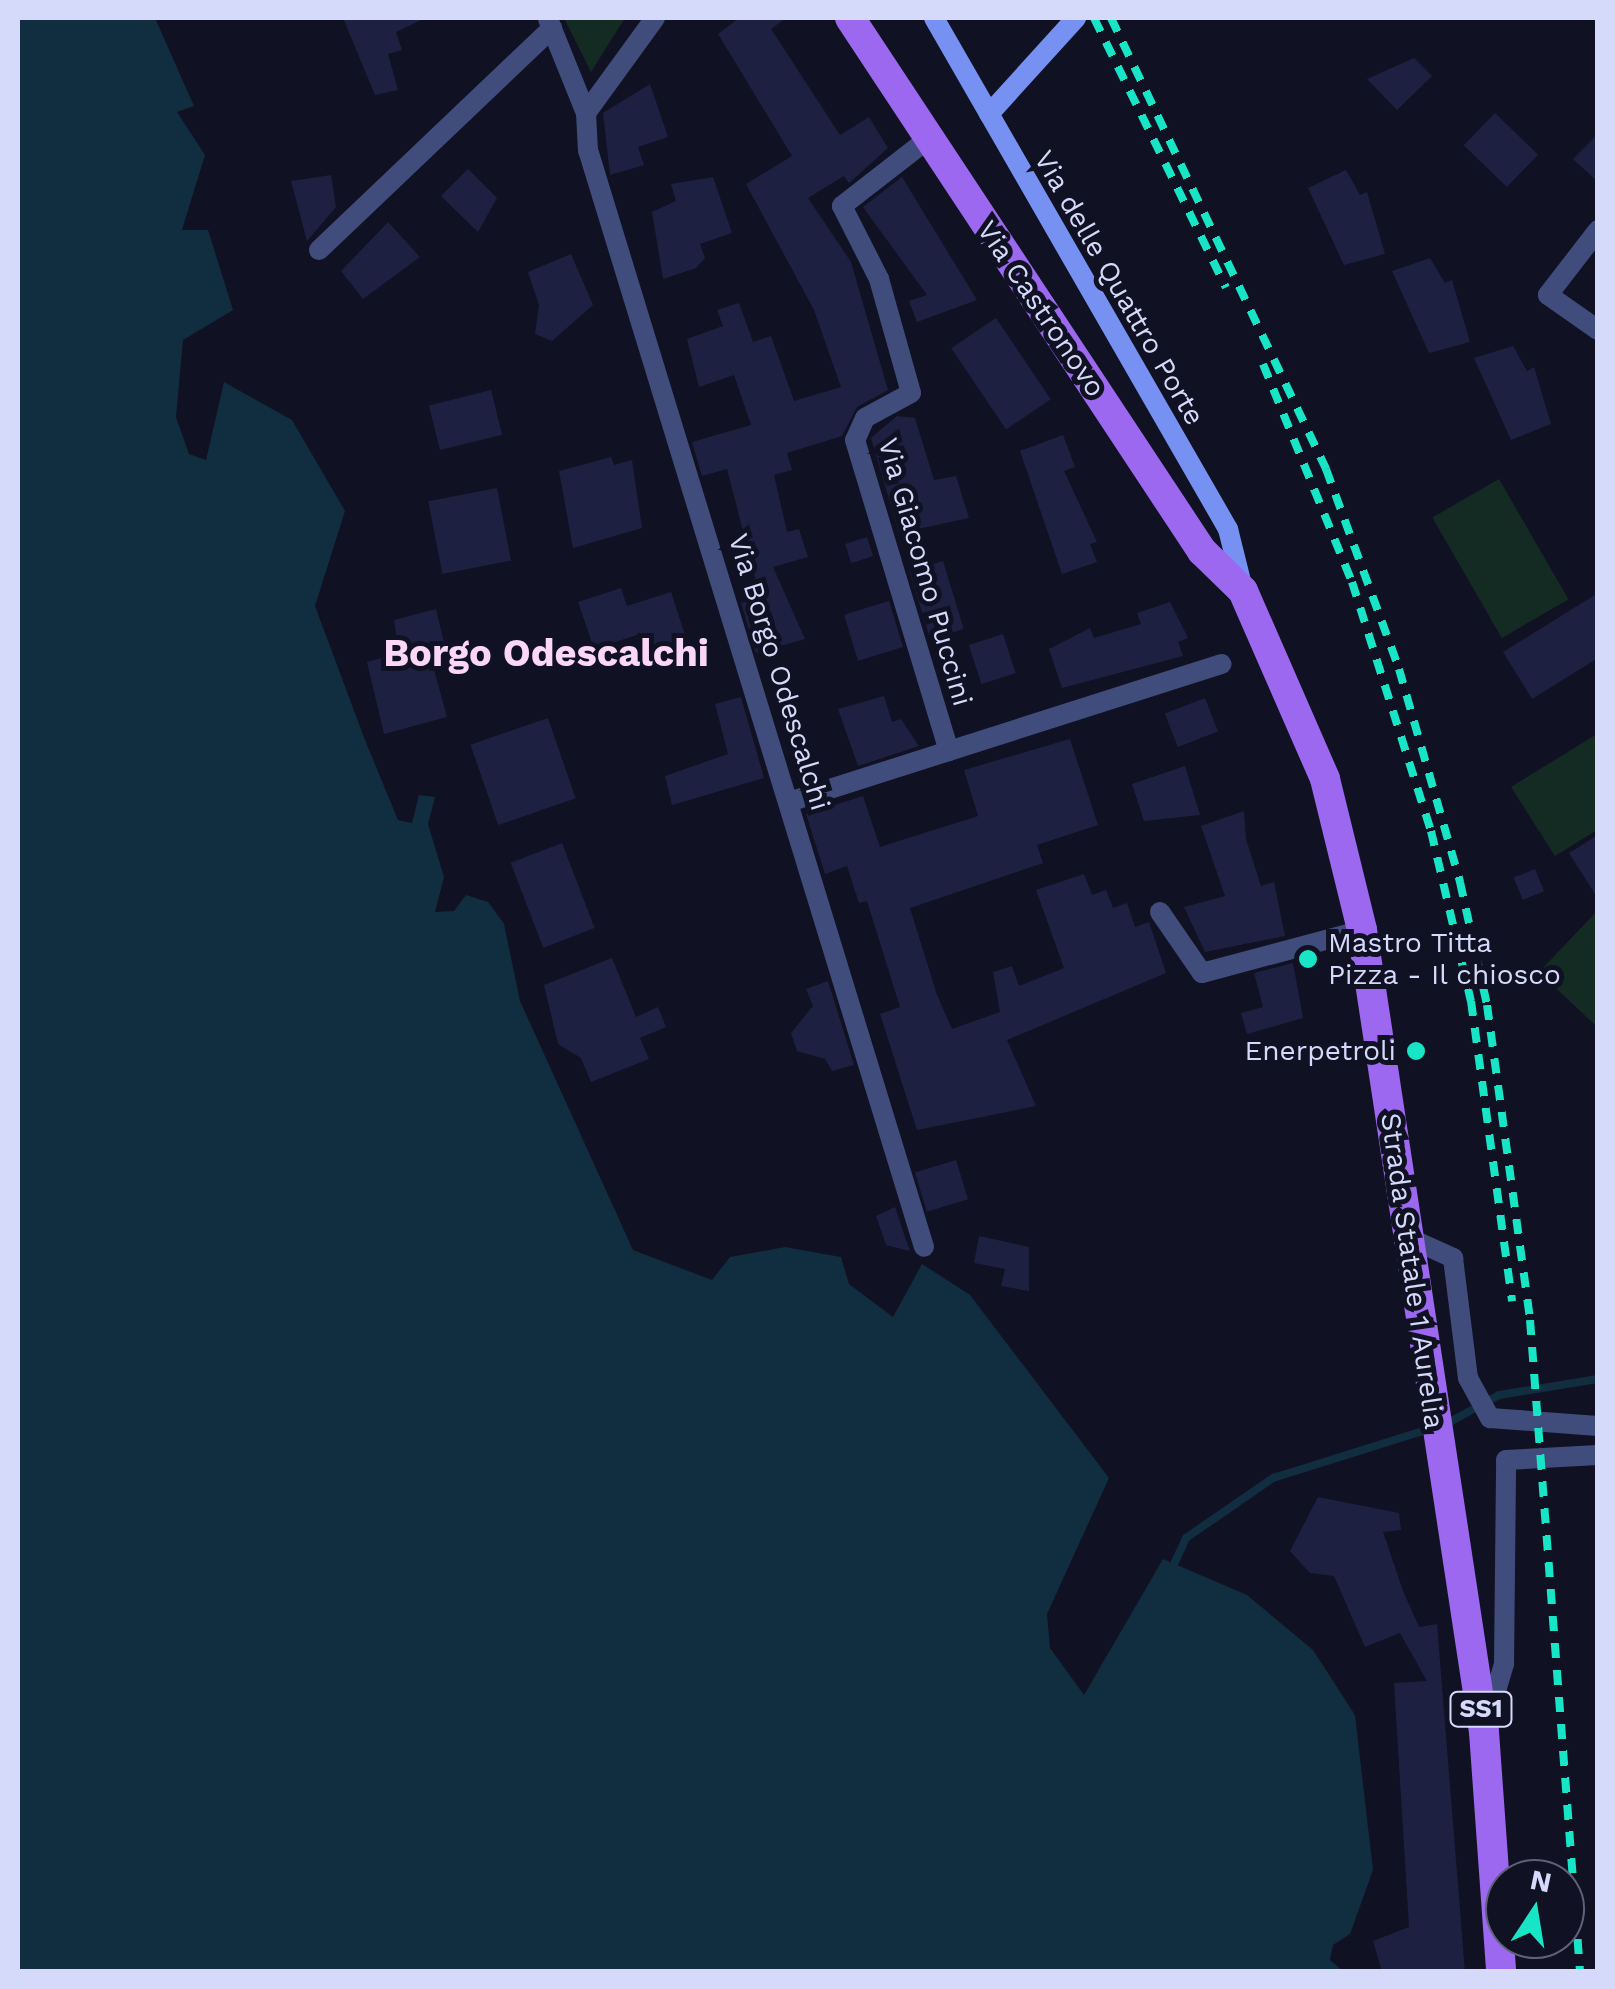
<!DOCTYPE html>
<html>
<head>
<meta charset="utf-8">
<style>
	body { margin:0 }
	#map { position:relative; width:1615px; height:1989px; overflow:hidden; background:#101122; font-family:"Work Sans",sans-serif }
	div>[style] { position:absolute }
	.green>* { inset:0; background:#142b24; transform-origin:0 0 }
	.water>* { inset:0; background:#112d40 }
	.stream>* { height:8px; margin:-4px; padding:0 4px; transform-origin:4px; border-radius:4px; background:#112d40 }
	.building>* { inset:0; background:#1e2041; transform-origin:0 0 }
	.street>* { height:20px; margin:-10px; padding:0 10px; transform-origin:10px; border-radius:10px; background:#404d7c }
	.secondary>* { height:20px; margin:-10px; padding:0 10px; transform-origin:10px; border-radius:10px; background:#7691f1 }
	.primary>* { height:30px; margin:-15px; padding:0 15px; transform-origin:15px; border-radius:15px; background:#9b68ef }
	.rail>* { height:8px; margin-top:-4px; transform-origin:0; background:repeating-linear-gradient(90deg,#18e4c6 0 15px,transparent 0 27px) }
	.dots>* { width:28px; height:28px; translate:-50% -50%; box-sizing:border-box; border:5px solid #101122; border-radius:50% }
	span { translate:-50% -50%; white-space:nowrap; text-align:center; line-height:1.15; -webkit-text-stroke:10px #101122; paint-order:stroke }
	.shield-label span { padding:2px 8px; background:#101122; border:2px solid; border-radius:8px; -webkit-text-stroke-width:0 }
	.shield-label { font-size:25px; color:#d5dafb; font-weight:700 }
	.street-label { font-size:28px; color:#d5dafb }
	.poi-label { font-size:28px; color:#d5dafb }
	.left { translate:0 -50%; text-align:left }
	.right { translate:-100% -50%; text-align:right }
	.district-label { font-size:38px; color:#fbd7f7; font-weight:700 }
	.frame { position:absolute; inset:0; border:20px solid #d5dafb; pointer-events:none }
	.north { position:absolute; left:1485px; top:1859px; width:100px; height:100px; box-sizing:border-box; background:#101122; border:2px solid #5f6179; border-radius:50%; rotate:12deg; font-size:28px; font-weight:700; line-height:40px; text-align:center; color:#d5dafb }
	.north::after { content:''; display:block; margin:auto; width:35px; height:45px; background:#18e4c6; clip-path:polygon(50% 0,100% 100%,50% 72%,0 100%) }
</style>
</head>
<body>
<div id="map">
	<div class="green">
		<i style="clip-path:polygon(564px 18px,625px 18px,591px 72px)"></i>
		<i style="left:1499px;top:479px;width:139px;height:77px;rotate:60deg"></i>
		<i style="clip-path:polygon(1597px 734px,1597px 830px,1555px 856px,1511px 787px)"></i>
		<i style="clip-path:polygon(1597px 911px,1597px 1027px,1539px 972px)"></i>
	</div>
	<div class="water">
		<i style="clip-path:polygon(18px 18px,155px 18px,194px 106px,177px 112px,205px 155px,182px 230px,208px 230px,233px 310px,183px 340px,176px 417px,189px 454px,206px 460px,224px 382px,292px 420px,345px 511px,315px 606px,365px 740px,398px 820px,412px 823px,419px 795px,435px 797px,428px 824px,444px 877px,435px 912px,454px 911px,466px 895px,488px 902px,504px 924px,520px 1001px,633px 1250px,712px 1280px,730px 1257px,785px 1247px,841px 1257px,849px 1284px,893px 1317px,922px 1264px,970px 1295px,1109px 1478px,1047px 1614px,1050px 1648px,1084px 1695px,1163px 1559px,1247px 1595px,1313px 1650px,1355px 1715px,1373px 1870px,1350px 1934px,1333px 1945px,1330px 1960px,1343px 1971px,18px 1971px)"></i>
	</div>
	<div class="stream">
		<i style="left:1446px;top:1424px;width:60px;rotate:-28.7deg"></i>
		<i style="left:1499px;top:1395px;width:100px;rotate:-9.2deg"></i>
		<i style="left:1174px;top:1564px;width:29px;rotate:-65deg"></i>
		<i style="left:1186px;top:1538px;width:106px;rotate:-34.6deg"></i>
		<i style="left:1273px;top:1478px;width:168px;rotate:-17.4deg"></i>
	</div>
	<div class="building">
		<i style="clip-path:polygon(343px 18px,425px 18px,396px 32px,402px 50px,388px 54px,398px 90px,375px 95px)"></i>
		<i style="clip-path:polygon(739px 18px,786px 18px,771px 29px,840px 135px,869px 117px,888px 148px,849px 183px,844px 176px,808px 198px,851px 262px,888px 390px,857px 407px,842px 436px,787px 453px,792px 470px,774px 475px,787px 532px,799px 529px,808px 557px,773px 567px,805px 639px,756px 653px,741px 603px,760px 597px,727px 469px,702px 476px,692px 442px,751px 425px,734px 375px,699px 387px,687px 339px,723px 326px,717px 310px,739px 303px,753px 342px,771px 336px,794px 401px,841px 387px,814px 310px,746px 184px,792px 156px,718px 34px)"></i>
		<i style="clip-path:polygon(1414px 58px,1432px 76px,1397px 110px,1367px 79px)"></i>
		<i style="clip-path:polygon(650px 84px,668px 137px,638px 147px,644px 165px,610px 175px,603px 113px)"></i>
		<i style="left:1495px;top:113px;width:60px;height:45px;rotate:44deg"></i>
		<i style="clip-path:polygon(1598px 134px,1598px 182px,1573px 159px)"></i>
		<i style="clip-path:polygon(468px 169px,497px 198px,478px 232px,441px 196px)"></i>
		<i style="clip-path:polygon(1346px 170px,1360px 195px,1367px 192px,1385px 254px,1344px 265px,1308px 188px)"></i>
		<i style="clip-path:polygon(331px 175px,336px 207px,307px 241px,291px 181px)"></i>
		<i style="clip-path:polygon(713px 177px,732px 233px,700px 244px,705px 258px,696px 268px,663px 279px,652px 212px,676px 201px,671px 184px)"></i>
		<i style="clip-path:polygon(902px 177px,977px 300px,917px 322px,909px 301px,927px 295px,863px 207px)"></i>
		<i style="clip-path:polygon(388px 222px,420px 257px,363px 299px,341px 271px)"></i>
		<i style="clip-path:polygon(571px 254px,593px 305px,552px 341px,535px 334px,539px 305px,528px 272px)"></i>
		<i style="clip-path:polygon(1430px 258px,1445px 283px,1452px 280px,1470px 342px,1429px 353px,1392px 271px)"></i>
		<i style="left:996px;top:318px;width:98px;height:54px;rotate:56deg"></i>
		<i style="clip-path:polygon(1513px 346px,1527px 371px,1534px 367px,1551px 424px,1511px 440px,1474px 358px)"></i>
		<i style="left:491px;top:390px;width:46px;height:64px;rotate:76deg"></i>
		<i style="clip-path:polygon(897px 416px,915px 418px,934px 480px,956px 476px,969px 518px,899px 533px,871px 438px)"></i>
		<i style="clip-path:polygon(1063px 435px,1075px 467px,1064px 471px,1097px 542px,1090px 544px,1097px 562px,1062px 574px,1020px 451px)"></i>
		<i style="clip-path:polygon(611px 457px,614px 465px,632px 460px,642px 528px,573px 548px,559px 471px)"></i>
		<i style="left:497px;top:488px;width:74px;height:70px;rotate:79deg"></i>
		<i style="left:867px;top:537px;width:20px;height:23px;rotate:72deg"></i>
		<i style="left:943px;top:561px;width:71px;height:35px;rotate:73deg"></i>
		<i style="clip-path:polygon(621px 588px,627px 606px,671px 592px,687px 641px,647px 654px,640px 634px,594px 649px,578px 602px)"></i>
		<i style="clip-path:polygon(1598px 593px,1598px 658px,1532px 699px,1503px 652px)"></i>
		<i style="left:889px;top:601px;width:48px;height:47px;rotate:73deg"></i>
		<i style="clip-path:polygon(1170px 602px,1188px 638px,1178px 642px,1183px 656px,1062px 688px,1049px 649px,1090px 628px,1094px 638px,1141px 624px,1137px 613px)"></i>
		<i style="clip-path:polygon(436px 609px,449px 663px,433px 666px,447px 717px,384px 734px,367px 662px,399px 653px,394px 620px)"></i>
		<i style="left:1003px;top:634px;width:41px;height:36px;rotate:72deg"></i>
		<i style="clip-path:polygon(884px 696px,892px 722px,901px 719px,919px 746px,858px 766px,838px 709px)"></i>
		<i style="clip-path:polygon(741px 697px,764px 778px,672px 805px,665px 776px,728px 754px,715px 704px)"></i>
		<i style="left:1205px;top:698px;width:36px;height:43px;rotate:69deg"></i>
		<i style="left:548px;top:718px;width:85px;height:82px;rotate:71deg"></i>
		<i style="clip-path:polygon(1070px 739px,1098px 825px,1037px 845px,1043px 863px,910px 908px,937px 995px,952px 1029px,1000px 1012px,993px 972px,1012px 966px,1019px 986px,1064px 968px,1036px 890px,1084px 874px,1092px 895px,1106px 890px,1113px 908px,1127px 903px,1135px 927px,1149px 922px,1166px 973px,1007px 1040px,1036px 1106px,917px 1130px,880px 1014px,900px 1007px,867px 901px,859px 903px,847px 866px,825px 874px,806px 814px,863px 796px,880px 847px,978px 816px,964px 770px)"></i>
		<i style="clip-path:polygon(1185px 766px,1200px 815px,1144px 821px,1132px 784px)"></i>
		<i style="clip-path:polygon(1244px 811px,1246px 839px,1261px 886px,1274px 882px,1285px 936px,1205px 952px,1184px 907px,1225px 896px,1201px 826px)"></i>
		<i style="clip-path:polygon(1598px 835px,1598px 899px,1569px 853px)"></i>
		<i style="left:562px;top:843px;width:91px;height:55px;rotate:69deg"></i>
		<i style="left:1535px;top:869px;width:24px;height:23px;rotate:68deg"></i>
		<i style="clip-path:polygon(612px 958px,636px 1017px,658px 1007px,666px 1027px,640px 1038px,649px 1059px,591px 1082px,581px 1058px,558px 1044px,544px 985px)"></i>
		<i style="clip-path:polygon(1293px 963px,1303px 1018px,1247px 1034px,1241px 1013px,1263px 1007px,1254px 973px)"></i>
		<i style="clip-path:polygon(828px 981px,854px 1065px,832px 1071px,825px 1059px,797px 1051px,791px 1033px,813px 1006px,806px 989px)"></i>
		<i style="left:956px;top:1160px;width:41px;height:43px;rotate:73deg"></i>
		<i style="clip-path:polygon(895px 1207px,906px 1240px,910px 1251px,886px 1245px,876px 1216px)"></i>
		<i style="clip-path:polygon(979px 1236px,1029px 1247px,1029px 1291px,1001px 1286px,1005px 1269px,974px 1263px)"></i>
		<i style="clip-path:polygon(1318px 1497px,1399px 1513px,1401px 1530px,1383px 1532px,1403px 1591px,1419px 1627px,1437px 1624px,1465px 1972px,1382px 1972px,1373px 1941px,1409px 1927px,1394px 1683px,1427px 1681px,1400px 1633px,1365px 1647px,1334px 1576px,1310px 1573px,1290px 1551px)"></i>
	</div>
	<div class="street">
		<i style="left:548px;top:19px;width:101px;rotate:68deg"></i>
		<i style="left:586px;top:113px;width:117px;rotate:-54deg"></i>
		<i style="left:586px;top:113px;width:37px;rotate:87deg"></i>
		<i style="left:588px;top:150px;width:1147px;rotate:72.97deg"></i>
		<i style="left:928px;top:139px;width:109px;rotate:142.1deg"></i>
		<i style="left:842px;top:206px;width:82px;rotate:63.1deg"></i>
		<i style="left:879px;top:279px;width:118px;rotate:74.3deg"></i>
		<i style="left:911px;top:393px;width:52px;rotate:151.5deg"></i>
		<i style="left:865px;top:418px;width:24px;rotate:114deg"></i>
		<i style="left:855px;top:440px;width:325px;rotate:73.2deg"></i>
		<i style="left:1598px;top:230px;width:82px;rotate:127.6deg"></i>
		<i style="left:1548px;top:295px;width:61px;rotate:35deg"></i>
		<i style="left:319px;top:250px;width:322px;rotate:-43.6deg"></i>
		<i style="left:789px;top:802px;width:454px;rotate:-17.7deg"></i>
		<i style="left:1160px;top:912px;width:74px;rotate:55.5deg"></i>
		<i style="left:1202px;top:973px;width:166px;rotate:-15deg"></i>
		<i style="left:1407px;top:1237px;width:51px;rotate:24.5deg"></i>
		<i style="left:1453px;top:1258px;width:121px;rotate:82.9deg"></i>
		<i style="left:1468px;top:1378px;width:46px;rotate:61.2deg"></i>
		<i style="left:1490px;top:1418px;width:108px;rotate:4.2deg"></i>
		<i style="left:1486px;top:1725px;width:64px;rotate:-73.6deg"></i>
		<i style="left:1504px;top:1664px;width:204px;rotate:-89.4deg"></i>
		<i style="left:1506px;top:1460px;width:92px;rotate:-3.1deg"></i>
	</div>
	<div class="secondary">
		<i style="left:934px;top:18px;width:590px;rotate:60.09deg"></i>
		<i style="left:1228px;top:529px;width:62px;rotate:76deg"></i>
		<i style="left:989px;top:114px;width:130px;rotate:-47.8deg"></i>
	</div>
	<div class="primary">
		<i style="left:850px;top:18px;width:639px;rotate:56.56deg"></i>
		<i style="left:1202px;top:551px;width:57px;rotate:44.3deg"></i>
		<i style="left:1243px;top:591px;width:205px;rotate:66.4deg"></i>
		<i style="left:1325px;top:779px;width:155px;rotate:76.2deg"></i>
		<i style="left:1362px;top:930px;width:811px;rotate:81.35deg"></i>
		<i style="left:1484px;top:1732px;width:241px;rotate:85.9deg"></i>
	</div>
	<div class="rail">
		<i style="left:1094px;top:18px;width:300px;rotate:63.9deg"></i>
		<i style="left:1111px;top:18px;width:500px;rotate:64.5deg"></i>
		<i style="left:1326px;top:469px;width:213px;rotate:69.9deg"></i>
		<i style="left:1399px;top:669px;width:222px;rotate:74deg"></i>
		<i style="left:1460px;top:882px;width:126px;rotate:77.6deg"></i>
		<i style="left:1487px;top:1005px;width:318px;rotate:82.2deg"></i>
		<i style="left:1530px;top:1320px;width:654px;rotate:85.61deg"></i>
		<i style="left:1263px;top:364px;width:235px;rotate:67.8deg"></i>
		<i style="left:1352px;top:582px;width:261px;rotate:72.4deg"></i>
		<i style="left:1431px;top:831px;width:175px;rotate:76.8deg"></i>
		<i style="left:1471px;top:1001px;width:303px;rotate:82.2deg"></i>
	</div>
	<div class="dots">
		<i style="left:1308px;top:959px;background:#18e4c6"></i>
		<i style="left:1416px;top:1051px;background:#18e4c6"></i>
	</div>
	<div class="shield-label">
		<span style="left:1481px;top:1709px">SS1</span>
	</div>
	<div class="street-label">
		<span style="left:1119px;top:288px;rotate:60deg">Via delle Quattro Porte</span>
		<span style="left:1041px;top:309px;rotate:56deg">Via Castronovo</span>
		<span style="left:925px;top:572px;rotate:74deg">Via Giacomo Puccini</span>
		<span style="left:779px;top:672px;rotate:73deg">Via Borgo Odescalchi</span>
		<span style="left:1412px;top:1271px;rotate:82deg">Strada Statale 1 Aurelia</span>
	</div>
	<div class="poi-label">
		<span class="left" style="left:1328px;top:959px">Mastro Titta<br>Pizza - Il chiosco</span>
		<span class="right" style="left:1396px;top:1051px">Enerpetroli</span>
	</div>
	<div class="district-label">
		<span style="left:546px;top:654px">Borgo Odescalchi</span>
	</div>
	<div class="frame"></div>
	<div class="north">N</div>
</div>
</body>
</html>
